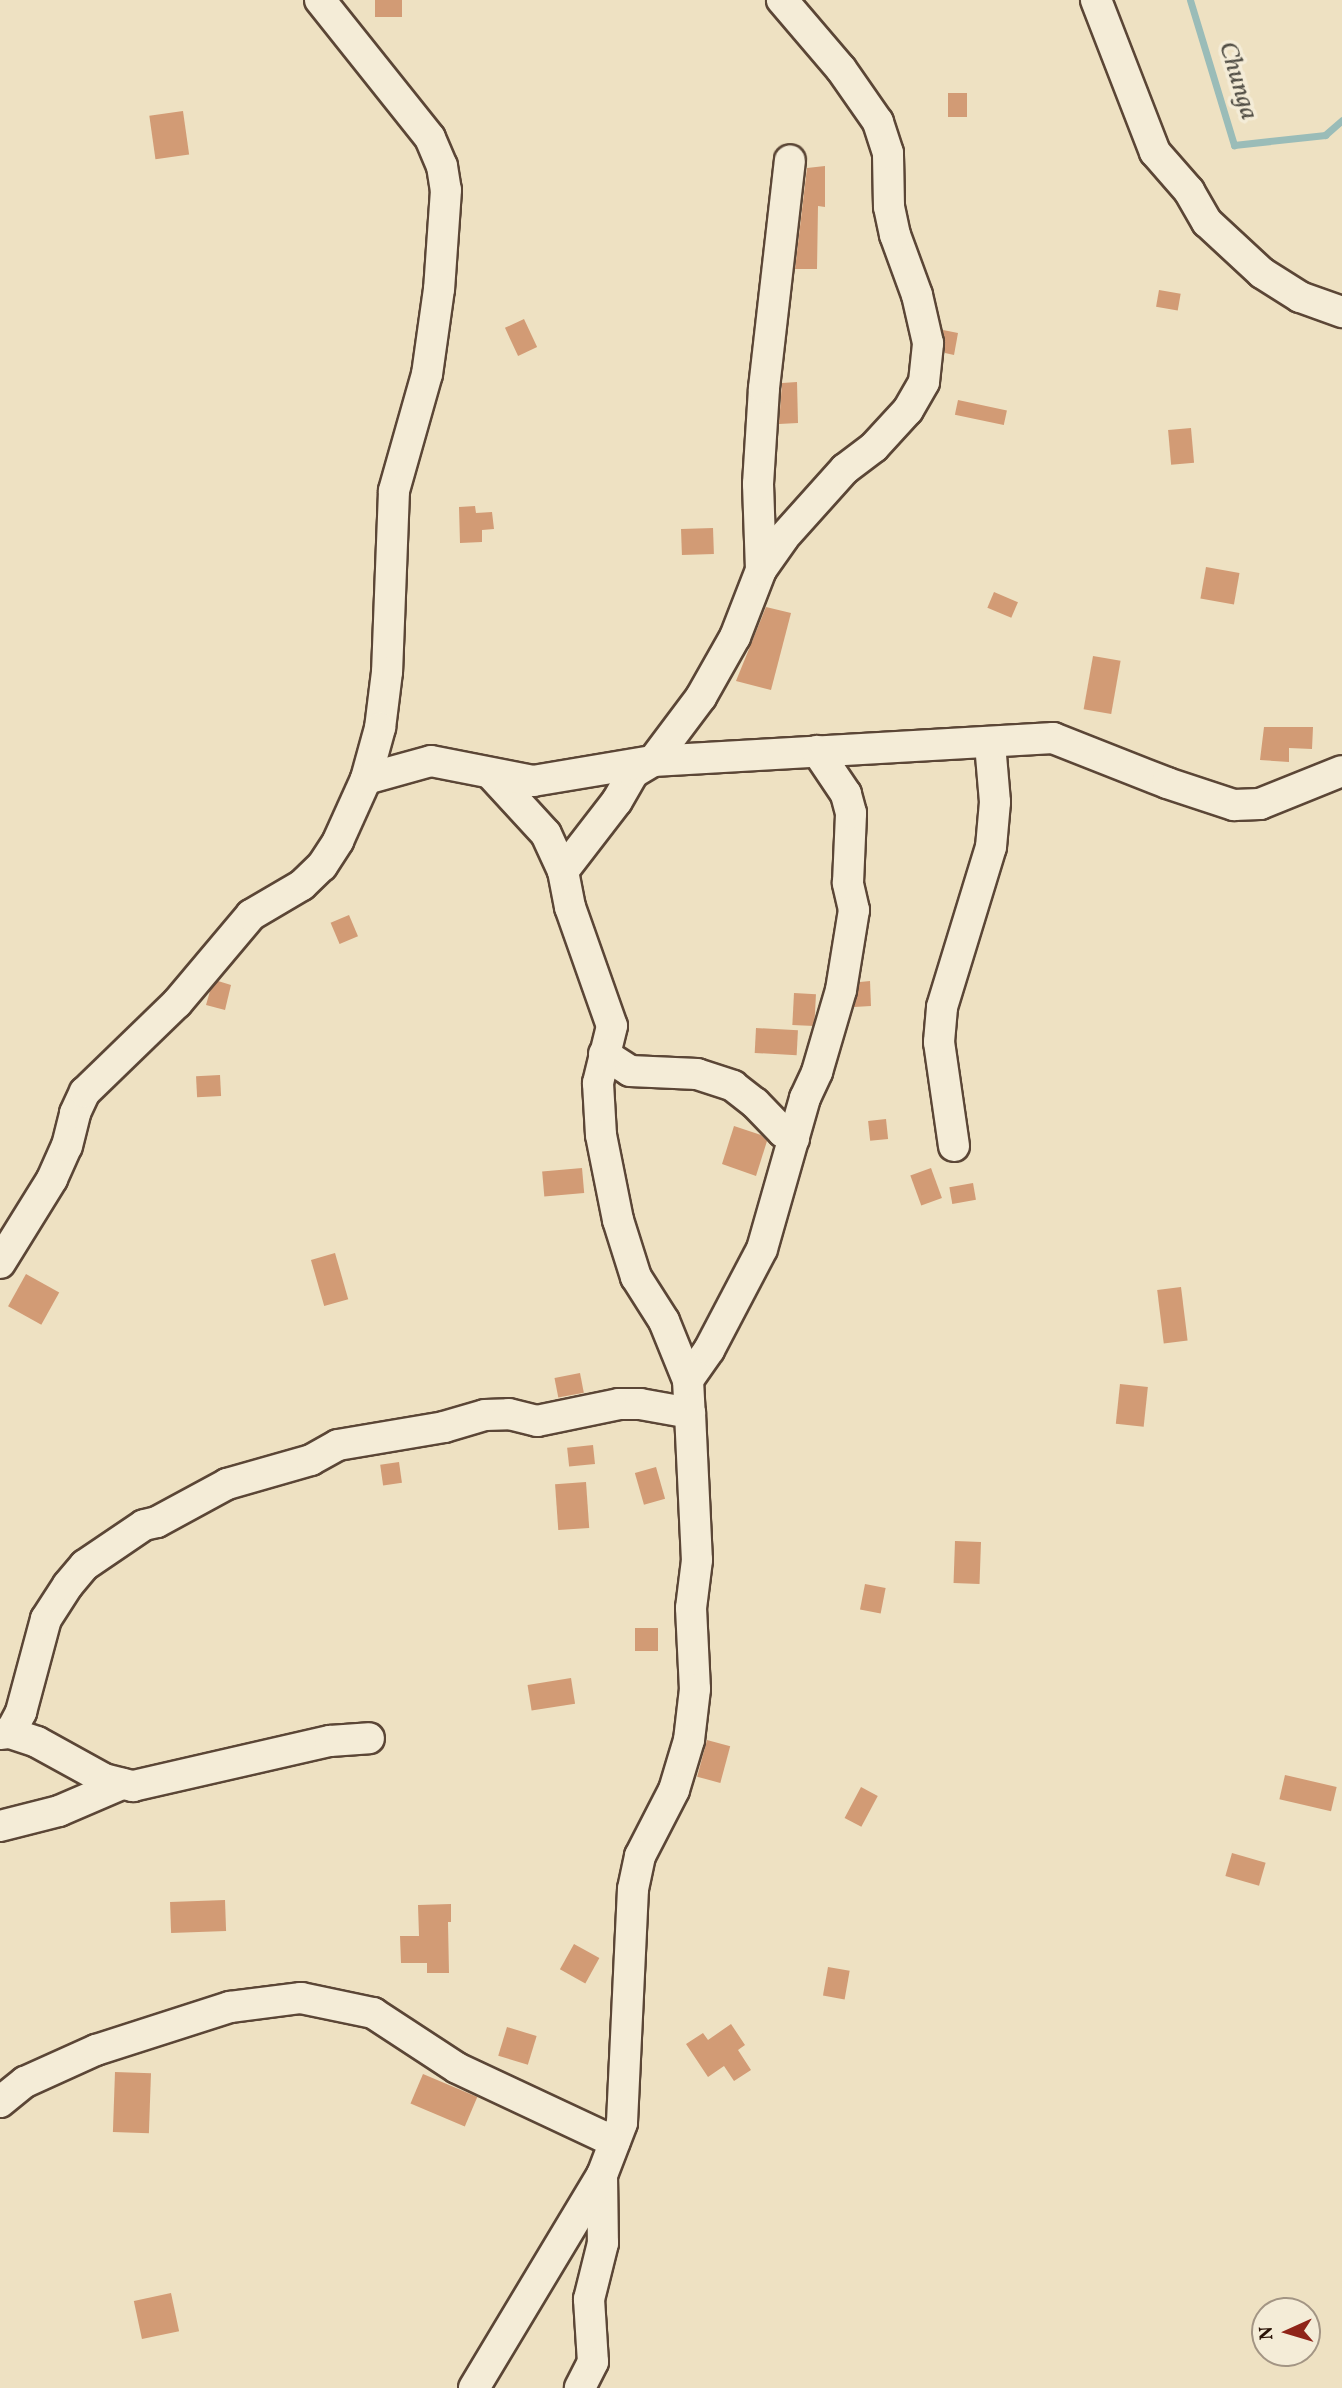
<!DOCTYPE html>
<html>
<head>
<meta charset="utf-8">
<style>
	body { margin:0 }
	#map { position:relative; width:1342px; height:2388px; overflow:hidden; background:#eee1c2; font-family:Vollkorn,serif }
	div>[style] { position:absolute }
	.stream>* { height:7px; margin:-3.5px; padding:0 3.5px; transform-origin:3.5px; border-radius:3.5px; background:#9abcb8 }
	.building>* { inset:0; background:#d29b75; transform-origin:0 0 }
	.roads { filter:drop-shadow(2px 0 #5b4636) drop-shadow(-2px 0 #5b4636) drop-shadow(0 2px #5b4636) drop-shadow(0 -2px #5b4636) }
	.minor>* { height:30px; margin:-15px; padding:0 15px; transform-origin:15px; border-radius:15px; background:#f4ecd7 }
	span { translate:-50% -50%; white-space:nowrap; text-align:center; line-height:1.15; -webkit-text-stroke:7px #f4ecd7; paint-order:stroke }
	.water-label { font-size:26px; color:#514e45; font-style:italic }
	.north { position:absolute; left:1251px; top:2297px; width:70px; height:70px; box-sizing:border-box; background:#f4ecd7; border:2px solid #a39584; border-radius:50%; rotate:266deg; font-size:19px; font-weight:700; line-height:28px; text-align:center; color:#2a1307 }
	.north::after { content:''; display:block; margin:auto; width:24px; height:32px; background:#8f2418; clip-path:polygon(50% 0,100% 100%,50% 72%,0 100%) }
</style>
</head>
<body>
<div id="map">
	<div class="stream">
		<i style="left:1190px;top:0;width:152px;rotate:73.1deg"></i>
		<i style="left:1234px;top:145px;width:92px;rotate:-6.3deg"></i>
		<i style="left:1325px;top:135px;width:23px;rotate:-41deg"></i>
	</div>
	<div class="building">
		<i style="left:375px;top:0;width:27px;height:17px"></i>
		<i style="left:948px;top:93px;width:19px;height:24px"></i>
		<i style="left:183px;top:111px;width:44px;height:34px;rotate:82deg"></i>
		<i style="clip-path:polygon(825px 166px,825px 207px,818px 206px,817px 269px,795px 269px,807px 168px)"></i>
		<i style="left:1159px;top:290px;width:22px;height:17px;rotate:10deg"></i>
		<i style="left:524px;top:319px;width:31px;height:21px;rotate:65deg"></i>
		<i style="clip-path:polygon(943px 330px,958px 333px,954px 355px,945px 353px)"></i>
		<i style="clip-path:polygon(797px 382px,798px 423px,779px 424px,782px 383px)"></i>
		<i style="left:958px;top:400px;width:50px;height:15px;rotate:12deg"></i>
		<i style="left:1191px;top:428px;width:35px;height:23px;rotate:85deg"></i>
		<i style="clip-path:polygon(475px 506px,476px 513px,492px 512px,494px 529px,482px 530px,482px 542px,460px 543px,459px 507px)"></i>
		<i style="left:713px;top:528px;width:26px;height:32px;rotate:88deg"></i>
		<i style="left:1206px;top:567px;width:34px;height:32px;rotate:10deg"></i>
		<i style="left:994px;top:592px;width:26px;height:17px;rotate:23deg"></i>
		<i style="clip-path:polygon(766px 607px,791px 613px,771px 690px,736px 681px)"></i>
		<i style="left:1093px;top:656px;width:28px;height:54px;rotate:10deg"></i>
		<i style="clip-path:polygon(1264px 727px,1313px 727px,1312px 749px,1289px 748px,1289px 762px,1260px 760px)"></i>
		<i style="left:349px;top:915px;width:23px;height:20px;rotate:67deg"></i>
		<i style="clip-path:polygon(218px 981px,231px 985px,225px 1010px,206px 1005px,210px 991px)"></i>
		<i style="clip-path:polygon(870px 981px,871px 1006px,854px 1007px,860px 982px)"></i>
		<i style="left:794px;top:993px;width:22px;height:32px;rotate:3deg"></i>
		<i style="left:756px;top:1028px;width:42px;height:25px;rotate:3deg"></i>
		<i style="left:220px;top:1075px;width:21px;height:24px;rotate:87deg"></i>
		<i style="left:886px;top:1119px;width:20px;height:18px;rotate:84deg"></i>
		<i style="clip-path:polygon(734px 1126px,761px 1135px,767px 1141px,756px 1176px,722px 1164px)"></i>
		<i style="left:582px;top:1168px;width:25px;height:40px;rotate:85deg"></i>
		<i style="left:931px;top:1168px;width:32px;height:22px;rotate:70deg"></i>
		<i style="left:973px;top:1183px;width:17px;height:24px;rotate:80deg"></i>
		<i style="left:335px;top:1253px;width:48px;height:25px;rotate:74deg"></i>
		<i style="left:26px;top:1274px;width:38px;height:37px;rotate:29deg"></i>
		<i style="left:1181px;top:1287px;width:54px;height:24px;rotate:83deg"></i>
		<i style="left:580px;top:1373px;width:20px;height:26px;rotate:79deg"></i>
		<i style="left:1120px;top:1384px;width:28px;height:40px;rotate:6deg"></i>
		<i style="left:593px;top:1445px;width:19px;height:26px;rotate:84deg"></i>
		<i style="left:399px;top:1462px;width:21px;height:19px;rotate:82deg"></i>
		<i style="left:656px;top:1467px;width:33px;height:22px;rotate:74deg"></i>
		<i style="left:586px;top:1482px;width:46px;height:31px;rotate:86deg"></i>
		<i style="left:955px;top:1541px;width:26px;height:42px;rotate:2deg"></i>
		<i style="left:865px;top:1584px;width:21px;height:26px;rotate:11deg"></i>
		<i style="left:635px;top:1628px;width:23px;height:23px"></i>
		<i style="left:571px;top:1678px;width:26px;height:44px;rotate:81deg"></i>
		<i style="left:707px;top:1740px;width:24px;height:38px;rotate:15deg"></i>
		<i style="left:1285px;top:1775px;width:53px;height:25px;rotate:13deg"></i>
		<i style="left:861px;top:1787px;width:19px;height:35px;rotate:28deg"></i>
		<i style="left:1232px;top:1853px;width:35px;height:24px;rotate:16deg"></i>
		<i style="left:225px;top:1900px;width:31px;height:55px;rotate:88deg"></i>
		<i style="clip-path:polygon(451px 1904px,451px 1922px,448px 1922px,449px 1973px,427px 1973px,427px 1963px,401px 1963px,400px 1936px,419px 1936px,418px 1905px)"></i>
		<i style="left:574px;top:1944px;width:29px;height:29px;rotate:29deg"></i>
		<i style="left:828px;top:1967px;width:22px;height:29px;rotate:10deg"></i>
		<i style="clip-path:polygon(731px 2024px,745px 2045px,738px 2050px,751px 2070px,734px 2081px,724px 2066px,708px 2077px,686px 2044px,703px 2033px,708px 2040px)"></i>
		<i style="left:507px;top:2027px;width:31px;height:30px;rotate:17deg"></i>
		<i style="left:115px;top:2072px;width:36px;height:60px;rotate:2deg"></i>
		<i style="left:423px;top:2074px;width:59px;height:32px;rotate:23deg"></i>
		<i style="left:171px;top:2293px;width:39px;height:38px;rotate:78deg"></i>
	</div>
	<div class="roads">
		<div class="minor">
			<i style="left:320px;top:0;width:176px;rotate:51.4deg"></i>
			<i style="left:430px;top:138px;width:30px;rotate:67deg"></i>
			<i style="left:442px;top:166px;width:24px;rotate:81deg"></i>
			<i style="left:446px;top:190px;width:99px;rotate:94deg"></i>
			<i style="left:439px;top:289px;width:86px;rotate:98deg"></i>
			<i style="left:427px;top:374px;width:122px;rotate:105.8deg"></i>
			<i style="left:394px;top:491px;width:181px;rotate:92.2deg"></i>
			<i style="left:387px;top:672px;width:56px;rotate:97.1deg"></i>
			<i style="left:380px;top:728px;width:53px;rotate:105.4deg"></i>
			<i style="left:1096px;top:0;width:163px;rotate:68.8deg"></i>
			<i style="left:1155px;top:152px;width:52px;rotate:48.9deg"></i>
			<i style="left:1189px;top:191px;width:36px;rotate:60deg"></i>
			<i style="left:1207px;top:222px;width:75px;rotate:42.8deg"></i>
			<i style="left:1262px;top:273px;width:45px;rotate:32.3deg"></i>
			<i style="left:1300px;top:297px;width:45px;rotate:19.7deg"></i>
			<i style="left:761px;top:570px;width:39px;rotate:-55deg"></i>
			<i style="left:783px;top:538px;width:93px;rotate:-48.1deg"></i>
			<i style="left:845px;top:469px;width:36px;rotate:-37deg"></i>
			<i style="left:874px;top:447px;width:50px;rotate:-47.4deg"></i>
			<i style="left:908px;top:410px;width:32px;rotate:-60deg"></i>
			<i style="left:924px;top:382px;width:39px;rotate:-84deg"></i>
			<i style="left:928px;top:343px;width:49px;rotate:-102.9deg"></i>
			<i style="left:917px;top:295px;width:64px;rotate:-110.1deg"></i>
			<i style="left:895px;top:235px;width:29px;rotate:-102deg"></i>
			<i style="left:889px;top:207px;width:54px;rotate:-91.1deg"></i>
			<i style="left:888px;top:153px;width:33px;rotate:-108deg"></i>
			<i style="left:878px;top:122px;width:65px;rotate:-124.9deg"></i>
			<i style="left:841px;top:69px;width:91px;rotate:-130.5deg"></i>
			<i style="left:491px;top:774px;width:81px;rotate:47.5deg"></i>
			<i style="left:546px;top:834px;width:41px;rotate:65.3deg"></i>
			<i style="left:563px;top:871px;width:37px;rotate:79deg"></i>
			<i style="left:570px;top:907px;width:126px;rotate:70.6deg"></i>
			<i style="left:612px;top:1026px;width:59px;rotate:103.8deg"></i>
			<i style="left:598px;top:1083px;width:52px;rotate:86.7deg"></i>
			<i style="left:601px;top:1135px;width:87px;rotate:78.7deg"></i>
			<i style="left:618px;top:1220px;width:60px;rotate:72.5deg"></i>
			<i style="left:636px;top:1277px;width:52px;rotate:57.5deg"></i>
			<i style="left:664px;top:1321px;width:64px;rotate:67.9deg"></i>
			<i style="left:688px;top:1380px;width:33px;rotate:87deg"></i>
			<i style="left:690px;top:1413px;width:147px;rotate:87.3deg"></i>
			<i style="left:697px;top:1560px;width:48px;rotate:97.1deg"></i>
			<i style="left:691px;top:1608px;width:81px;rotate:87.2deg"></i>
			<i style="left:695px;top:1689px;width:51px;rotate:96.7deg"></i>
			<i style="left:689px;top:1740px;width:52px;rotate:106.7deg"></i>
			<i style="left:674px;top:1790px;width:74px;rotate:117.3deg"></i>
			<i style="left:640px;top:1856px;width:34px;rotate:102deg"></i>
			<i style="left:633px;top:1889px;width:234px;rotate:92.7deg"></i>
			<i style="left:622px;top:2123px;width:56px;rotate:111deg"></i>
			<i style="left:602px;top:2175px;width:68px;rotate:89.2deg"></i>
			<i style="left:603px;top:2243px;width:58px;rotate:104deg"></i>
			<i style="left:589px;top:2299px;width:63px;rotate:86.4deg"></i>
			<i style="left:593px;top:2362px;width:29px;rotate:117deg"></i>
			<i style="left:563px;top:871px;width:88px;rotate:-52.4deg"></i>
			<i style="left:617px;top:801px;width:32px;rotate:-60deg"></i>
			<i style="left:633px;top:773px;width:23px;rotate:-31deg"></i>
			<i style="left:653px;top:761px;width:80px;rotate:-53.1deg"></i>
			<i style="left:701px;top:697px;width:69px;rotate:-60.5deg"></i>
			<i style="left:735px;top:637px;width:72px;rotate:-68.8deg"></i>
			<i style="left:761px;top:570px;width:86px;rotate:-92deg"></i>
			<i style="left:758px;top:484px;width:96px;rotate:-86.4deg"></i>
			<i style="left:764px;top:388px;width:229px;rotate:-83.5deg"></i>
			<i style="left:604px;top:1054px;width:31px;rotate:33deg"></i>
			<i style="left:630px;top:1071px;width:67px;rotate:2.6deg"></i>
			<i style="left:697px;top:1074px;width:38px;rotate:18deg"></i>
			<i style="left:733px;top:1086px;width:28px;rotate:38deg"></i>
			<i style="left:755px;top:1103px;width:40px;rotate:46deg"></i>
			<i style="left:783px;top:1132px;width:13px;rotate:32deg"></i>
			<i style="left:954px;top:1146px;width:105px;rotate:-98.2deg"></i>
			<i style="left:939px;top:1042px;width:35px;rotate:-85deg"></i>
			<i style="left:942px;top:1007px;width:167px;rotate:-73deg"></i>
			<i style="left:991px;top:847px;width:45px;rotate:-84.9deg"></i>
			<i style="left:995px;top:802px;width:58px;rotate:-94.9deg"></i>
			<i style="left:0;top:1263px;width:99px;rotate:-58.2deg"></i>
			<i style="left:52px;top:1179px;width:36px;rotate:-66deg"></i>
			<i style="left:67px;top:1146px;width:34px;rotate:-76deg"></i>
			<i style="left:75px;top:1113px;width:23px;rotate:-65deg"></i>
			<i style="left:85px;top:1092px;width:128px;rotate:-44.1deg"></i>
			<i style="left:177px;top:1003px;width:115px;rotate:-49.9deg"></i>
			<i style="left:251px;top:915px;width:59px;rotate:-30.5deg"></i>
			<i style="left:302px;top:885px;width:28px;rotate:-44deg"></i>
			<i style="left:322px;top:866px;width:30px;rotate:-57deg"></i>
			<i style="left:338px;top:841px;width:68px;rotate:-65.7deg"></i>
			<i style="left:366px;top:779px;width:67px;rotate:-15.5deg"></i>
			<i style="left:431px;top:761px;width:104px;rotate:11.1deg"></i>
			<i style="left:533px;top:781px;width:122px;rotate:-9.5deg"></i>
			<i style="left:653px;top:761px;width:401px;rotate:-3.3deg"></i>
			<i style="left:1053px;top:738px;width:123px;rotate:21.5deg"></i>
			<i style="left:1167px;top:783px;width:71px;rotate:18.2deg"></i>
			<i style="left:1234px;top:805px;width:26px;rotate:-2deg"></i>
			<i style="left:1260px;top:804px;width:88px;rotate:-21.9deg"></i>
			<i style="left:688px;top:1380px;width:37px;rotate:-55deg"></i>
			<i style="left:709px;top:1350px;width:114px;rotate:-62.3deg"></i>
			<i style="left:762px;top:1249px;width:157px;rotate:-74.1deg"></i>
			<i style="left:805px;top:1098px;width:29px;rotate:-65deg"></i>
			<i style="left:817px;top:1072px;width:85px;rotate:-73.7deg"></i>
			<i style="left:841px;top:990px;width:81px;rotate:-80.8deg"></i>
			<i style="left:854px;top:910px;width:28px;rotate:-103deg"></i>
			<i style="left:848px;top:883px;width:70px;rotate:-87.5deg"></i>
			<i style="left:851px;top:813px;width:20px;rotate:-105deg"></i>
			<i style="left:846px;top:794px;width:52px;rotate:-124deg"></i>
			<i style="left:10px;top:1733px;width:24px;rotate:-62deg"></i>
			<i style="left:21px;top:1712px;width:96px;rotate:-75deg"></i>
			<i style="left:46px;top:1619px;width:40px;rotate:-57.1deg"></i>
			<i style="left:68px;top:1585px;width:26px;rotate:-50deg"></i>
			<i style="left:85px;top:1565px;width:71px;rotate:-34.1deg"></i>
			<i style="left:144px;top:1525px;width:13px;rotate:-13deg"></i>
			<i style="left:157px;top:1522px;width:80px;rotate:-28.5deg"></i>
			<i style="left:227px;top:1484px;width:87px;rotate:-15.9deg"></i>
			<i style="left:311px;top:1460px;width:31px;rotate:-29deg"></i>
			<i style="left:338px;top:1445px;width:108px;rotate:-9.6deg"></i>
			<i style="left:444px;top:1427px;width:43px;rotate:-16.3deg"></i>
			<i style="left:485px;top:1415px;width:24px;rotate:-2deg"></i>
			<i style="left:509px;top:1414px;width:29px;rotate:14deg"></i>
			<i style="left:537px;top:1421px;width:84px;rotate:-11.7deg"></i>
			<i style="left:619px;top:1404px;width:21px"></i>
			<i style="left:640px;top:1404px;width:51px;rotate:10.2deg"></i>
			<i style="left:0;top:1734px;width:10px;rotate:-6deg"></i>
			<i style="left:10px;top:1733px;width:28px;rotate:18deg"></i>
			<i style="left:37px;top:1742px;width:77px;rotate:28.9deg"></i>
			<i style="left:104px;top:1779px;width:30px;rotate:14deg"></i>
			<i style="left:133px;top:1786px;width:202px;rotate:-12.9deg"></i>
			<i style="left:330px;top:1741px;width:39px;rotate:-4deg"></i>
			<i style="left:0;top:1826px;width:61px;rotate:-14.3deg"></i>
			<i style="left:59px;top:1811px;width:69px;rotate:-23.2deg"></i>
			<i style="left:0;top:2102px;width:32px;rotate:-39deg"></i>
			<i style="left:25px;top:2082px;width:78px;rotate:-24.3deg"></i>
			<i style="left:96px;top:2050px;width:141px;rotate:-17.8deg"></i>
			<i style="left:230px;top:2007px;width:72px;rotate:-7.2deg"></i>
			<i style="left:301px;top:1998px;width:74px;rotate:11.8deg"></i>
			<i style="left:373px;top:2013px;width:100px;rotate:33.2deg"></i>
			<i style="left:457px;top:2068px;width:174px;rotate:25.1deg"></i>
			<i style="left:474px;top:2388px;width:249px;rotate:-59deg"></i>
		</div>
	</div>
	<div class="water-label">
		<span style="left:1237px;top:81px;rotate:73deg">Chunga</span>
	</div>
	<div class="north">N</div>
</div>
</body>
</html>
